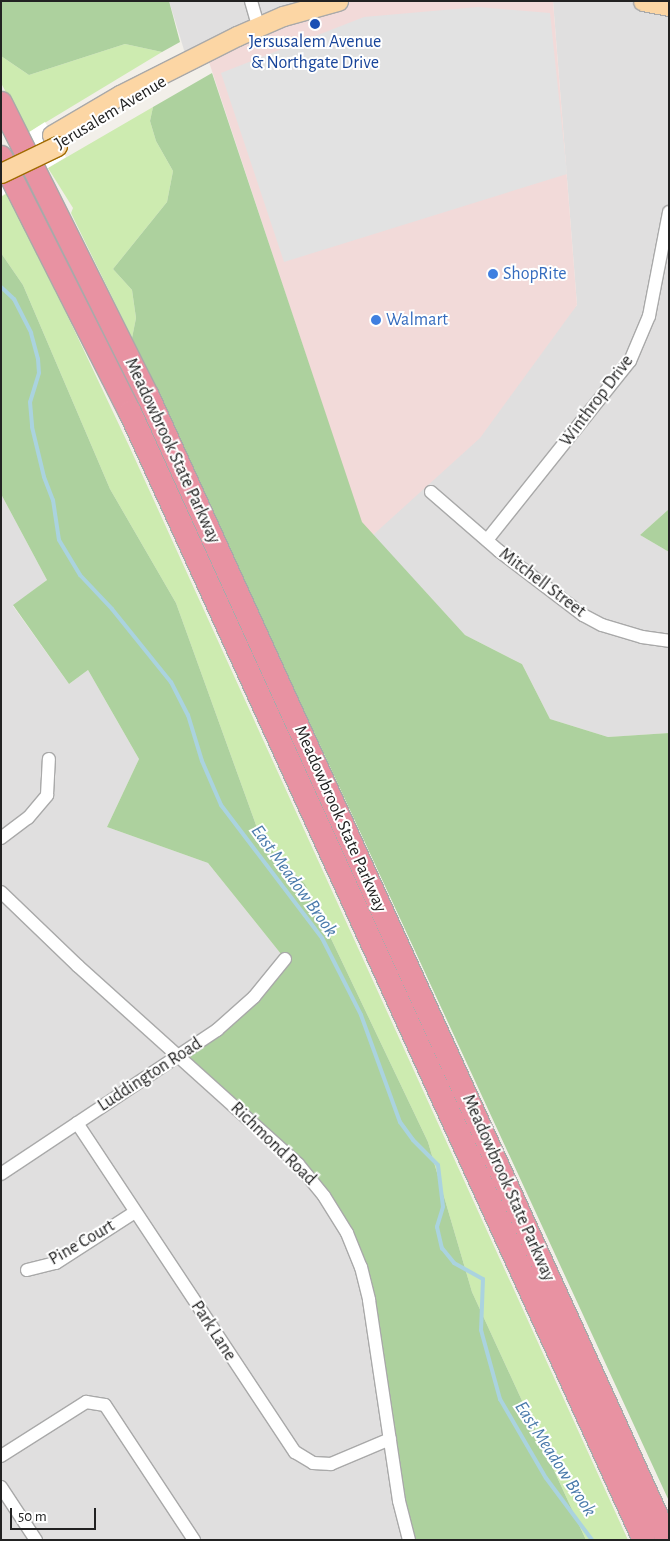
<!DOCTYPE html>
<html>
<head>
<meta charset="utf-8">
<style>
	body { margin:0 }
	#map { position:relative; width:670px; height:1541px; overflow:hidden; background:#f2efe9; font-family:"Alegreya Sans",sans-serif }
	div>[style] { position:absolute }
	.residential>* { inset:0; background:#e0dfdf }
	.commercial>* { inset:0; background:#f2dad9 }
	.grass>* { inset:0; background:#cdebb0 }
	.forest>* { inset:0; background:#add19e }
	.parking>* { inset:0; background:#e2e2e2 }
	.pier>* { inset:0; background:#fff }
	.stream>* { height:4px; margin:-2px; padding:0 2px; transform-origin:2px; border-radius:2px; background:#aad3df }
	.roads { filter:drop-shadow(1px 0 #a9a9a9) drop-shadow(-1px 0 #a9a9a9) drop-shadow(0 1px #a9a9a9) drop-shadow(0 -1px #a9a9a9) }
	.street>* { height:12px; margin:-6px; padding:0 6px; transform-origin:6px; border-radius:6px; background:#fff }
	.primary>* { height:19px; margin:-9.5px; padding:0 9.5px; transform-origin:9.5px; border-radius:9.5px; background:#fcd6a4 }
	.highway>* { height:22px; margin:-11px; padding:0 11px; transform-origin:11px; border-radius:11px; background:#e892a2 }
	.bridges { filter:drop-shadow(1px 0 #a06b00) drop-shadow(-1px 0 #a06b00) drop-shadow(0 1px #a06b00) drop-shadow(0 -1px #a06b00) }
	.primary-bridge>* { height:19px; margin:-9.5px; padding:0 9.5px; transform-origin:9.5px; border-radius:9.5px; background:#fcd6a4 }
	.dots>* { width:14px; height:14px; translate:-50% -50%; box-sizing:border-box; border:2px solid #fff; border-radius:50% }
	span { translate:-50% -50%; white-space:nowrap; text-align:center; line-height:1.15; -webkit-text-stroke:4px #fff; paint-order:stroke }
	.transit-label { font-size:18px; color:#164399 }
	.street-label { font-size:18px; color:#222 }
	.shop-label { font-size:18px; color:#366cbe }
	.left { translate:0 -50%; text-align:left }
	.water-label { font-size:19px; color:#4a7aab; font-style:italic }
	.frame { position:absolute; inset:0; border:2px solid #222; pointer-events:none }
	.scale { position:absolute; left:10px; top:1508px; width:86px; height:22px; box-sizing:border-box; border:2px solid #222; border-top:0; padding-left:6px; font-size:15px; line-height:18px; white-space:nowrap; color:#222; -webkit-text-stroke:4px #fff; paint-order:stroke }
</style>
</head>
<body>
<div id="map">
	<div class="residential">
		<i style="clip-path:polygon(169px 1px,338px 1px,188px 63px)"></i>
		<i style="clip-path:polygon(553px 1px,643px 1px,669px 6px,669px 509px,640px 535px,669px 552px,669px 733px,608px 737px,550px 719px,522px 664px,465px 635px,373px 535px,577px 305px)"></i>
		<i style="clip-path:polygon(1px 494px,47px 580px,13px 606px,69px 684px,88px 670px,139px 759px,107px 827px,208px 863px,285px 959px,298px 1164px,361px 1267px,409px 1540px,1px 1540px)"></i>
	</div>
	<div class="commercial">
		<i style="clip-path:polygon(338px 1px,553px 1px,577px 305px,480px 438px,373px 535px,361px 522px,206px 53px)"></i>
	</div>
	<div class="grass">
		<i style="clip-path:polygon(125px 44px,162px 52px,28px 133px,1px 83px,1px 56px,29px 75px)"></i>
		<i style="clip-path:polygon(153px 107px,150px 121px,156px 141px,173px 171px,167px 202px,113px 269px,132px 290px,136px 318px,132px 338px,71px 213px,73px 208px,48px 168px)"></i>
		<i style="clip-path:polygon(9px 192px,130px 448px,628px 1540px,586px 1540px,472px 1292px,428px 1142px,305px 884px,261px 839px,176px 603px,110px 489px,23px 285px,1px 253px,1px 197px)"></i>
	</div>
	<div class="forest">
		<i style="clip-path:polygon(1px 1px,169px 1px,180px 42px,162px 52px,125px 44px,29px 75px,1px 56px)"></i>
		<i style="clip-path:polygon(212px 73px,362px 522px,465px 635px,522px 664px,550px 719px,608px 737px,669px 733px,669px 1501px,132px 338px,136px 318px,132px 290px,113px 269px,167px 202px,173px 171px,156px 141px,150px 121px,153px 107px)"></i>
		<i style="clip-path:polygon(1px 253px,23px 285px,110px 489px,176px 603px,261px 839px,305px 884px,428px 1142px,472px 1292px,586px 1540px,409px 1540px,369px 1300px,324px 1196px,179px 1056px,217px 1030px,285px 959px,208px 863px,107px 827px,139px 759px,88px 670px,69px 684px,13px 605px,47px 580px,1px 494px)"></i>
		<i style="clip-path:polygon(669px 509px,669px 552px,640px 535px)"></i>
	</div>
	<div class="parking">
		<i style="clip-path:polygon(478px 7px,550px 13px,567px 174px,284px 262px,221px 73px,364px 17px)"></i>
	</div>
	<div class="pier">
		<i style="clip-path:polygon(45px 122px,66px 157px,1px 196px,1px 150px)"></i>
	</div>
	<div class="stream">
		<i style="left:1px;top:287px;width:18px;rotate:43deg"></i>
		<i style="left:14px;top:299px;width:38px;rotate:63deg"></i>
		<i style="left:31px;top:333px;width:27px;rotate:75deg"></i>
		<i style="left:38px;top:359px;width:14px;rotate:86deg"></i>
		<i style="left:39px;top:373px;width:30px;rotate:107deg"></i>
		<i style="left:30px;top:402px;width:25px;rotate:85deg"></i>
		<i style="left:32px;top:427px;width:51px;rotate:76.5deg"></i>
		<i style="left:44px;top:477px;width:25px;rotate:69deg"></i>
		<i style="left:53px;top:500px;width:40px;rotate:81.5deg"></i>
		<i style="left:59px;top:540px;width:41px;rotate:59deg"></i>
		<i style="left:80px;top:575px;width:47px;rotate:46.7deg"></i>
		<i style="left:112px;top:609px;width:94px;rotate:51.1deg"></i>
		<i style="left:171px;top:682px;width:37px;rotate:63deg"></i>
		<i style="left:188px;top:715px;width:48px;rotate:73.1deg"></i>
		<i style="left:202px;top:761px;width:48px;rotate:66.6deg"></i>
		<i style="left:221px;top:805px;width:167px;rotate:52.8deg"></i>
		<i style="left:322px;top:938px;width:86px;rotate:63.1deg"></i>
		<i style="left:361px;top:1015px;width:114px;rotate:70deg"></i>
		<i style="left:400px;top:1122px;width:22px;rotate:54deg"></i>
		<i style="left:413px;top:1140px;width:35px;rotate:45deg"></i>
		<i style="left:438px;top:1165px;width:42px;rotate:83.2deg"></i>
		<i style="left:443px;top:1207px;width:21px;rotate:107deg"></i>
		<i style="left:437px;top:1227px;width:22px;rotate:77deg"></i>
		<i style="left:442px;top:1248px;width:19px;rotate:51deg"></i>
		<i style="left:454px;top:1263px;width:33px;rotate:29deg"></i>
		<i style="left:483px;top:1279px;width:51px;rotate:92.2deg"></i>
		<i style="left:481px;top:1330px;width:72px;rotate:74.6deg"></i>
		<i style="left:500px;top:1399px;width:91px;rotate:59.8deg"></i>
		<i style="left:546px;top:1478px;width:77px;rotate:53.4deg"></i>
	</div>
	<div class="roads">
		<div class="street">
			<i style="left:251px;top:1px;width:26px;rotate:74deg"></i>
			<i style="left:431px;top:492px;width:90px;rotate:40.9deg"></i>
			<i style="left:499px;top:551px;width:106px;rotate:37.3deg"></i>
			<i style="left:583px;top:615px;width:21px;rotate:28deg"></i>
			<i style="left:602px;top:625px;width:42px;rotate:16.7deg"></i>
			<i style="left:642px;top:637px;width:27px;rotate:8deg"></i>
			<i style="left:487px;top:540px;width:229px;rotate:-51.4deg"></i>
			<i style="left:630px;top:361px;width:49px;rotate:-67.1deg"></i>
			<i style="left:649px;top:316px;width:106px;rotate:-79.1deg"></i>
			<i style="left:1px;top:838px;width:34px;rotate:-37deg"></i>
			<i style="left:28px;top:818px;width:30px;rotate:-50deg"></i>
			<i style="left:47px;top:795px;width:36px;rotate:-87deg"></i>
			<i style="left:1px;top:892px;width:107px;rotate:43.9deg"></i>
			<i style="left:78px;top:966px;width:296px;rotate:42deg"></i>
			<i style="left:298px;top:1164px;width:41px;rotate:50.9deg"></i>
			<i style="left:324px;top:1196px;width:44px;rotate:58.1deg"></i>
			<i style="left:347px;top:1233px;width:37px;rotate:68deg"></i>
			<i style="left:361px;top:1267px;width:34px;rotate:76deg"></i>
			<i style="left:369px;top:1300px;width:203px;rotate:81.5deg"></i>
			<i style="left:399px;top:1501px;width:40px;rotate:75.6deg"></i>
			<i style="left:77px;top:1123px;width:395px;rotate:56.5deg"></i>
			<i style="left:295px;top:1452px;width:21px;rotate:31deg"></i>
			<i style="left:313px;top:1463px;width:18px;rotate:3deg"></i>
			<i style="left:331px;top:1464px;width:64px;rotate:-23deg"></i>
			<i style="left:1px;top:1174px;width:260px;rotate:-33.7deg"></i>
			<i style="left:217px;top:1030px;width:50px;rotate:-41.7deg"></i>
			<i style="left:254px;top:997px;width:49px;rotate:-50.8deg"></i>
			<i style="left:27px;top:1270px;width:30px;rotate:-14deg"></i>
			<i style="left:56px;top:1263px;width:94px;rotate:-32.8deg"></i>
			<i style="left:1px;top:1456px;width:101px;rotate:-32.4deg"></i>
			<i style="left:86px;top:1402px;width:19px;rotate:9deg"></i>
			<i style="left:105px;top:1405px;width:162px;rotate:56.6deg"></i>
			<i style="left:1px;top:1487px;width:64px;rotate:56.6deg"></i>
		</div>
		<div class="primary">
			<i style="left:643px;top:1px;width:26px;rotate:11deg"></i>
			<i style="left:52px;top:135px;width:79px;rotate:-30.5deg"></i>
			<i style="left:120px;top:95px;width:131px;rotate:-26.8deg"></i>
			<i style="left:237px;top:36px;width:50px;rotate:-23.5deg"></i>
			<i style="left:283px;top:16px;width:57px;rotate:-15.3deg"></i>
		</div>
		<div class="highway">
			<i style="left:1px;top:103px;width:328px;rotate:63.4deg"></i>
			<i style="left:148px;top:396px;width:1257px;rotate:65.56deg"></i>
			<i style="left:1px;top:157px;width:286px;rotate:63.2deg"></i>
			<i style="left:130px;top:412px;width:1240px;rotate:65.5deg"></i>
		</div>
	</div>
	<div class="bridges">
		<div class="primary-bridge">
			<i style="left:1px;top:173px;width:62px;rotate:-25.7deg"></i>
		</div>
	</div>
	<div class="dots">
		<i style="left:315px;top:24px;background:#1a4fb4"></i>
		<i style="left:493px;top:274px;background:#3f7fe0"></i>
		<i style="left:376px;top:320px;background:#3f7fe0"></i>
	</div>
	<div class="transit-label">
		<span style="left:315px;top:53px">Jersusalem Avenue<br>&amp; Northgate Drive</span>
	</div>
	<div class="street-label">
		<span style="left:111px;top:113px;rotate:-31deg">Jerusalem Avenue</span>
		<span style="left:597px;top:401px;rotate:-53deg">Winthrop Drive</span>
		<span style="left:172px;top:451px;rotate:65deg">Meadowbrook State Parkway</span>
		<span style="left:542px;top:583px;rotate:37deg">Mitchell Street</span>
		<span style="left:340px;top:819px;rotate:66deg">Meadowbrook State Parkway</span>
		<span style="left:150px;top:1075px;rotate:-33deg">Luddington Road</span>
		<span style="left:273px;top:1144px;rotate:44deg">Richmond Road</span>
		<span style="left:508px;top:1188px;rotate:66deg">Meadowbrook State Parkway</span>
		<span style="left:82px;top:1243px;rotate:-30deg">Pine Court</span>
		<span style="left:213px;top:1331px;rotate:57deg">Park Lane</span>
	</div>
	<div class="shop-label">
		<span class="left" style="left:503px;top:274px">ShopRite</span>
		<span class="left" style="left:386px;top:320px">Walmart</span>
	</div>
	<div class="water-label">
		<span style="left:294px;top:881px;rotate:54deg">East Meadow Brook</span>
		<span style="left:555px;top:1459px;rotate:57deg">East Meadow Brook</span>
	</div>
	<div class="frame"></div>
	<div class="scale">50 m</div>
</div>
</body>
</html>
